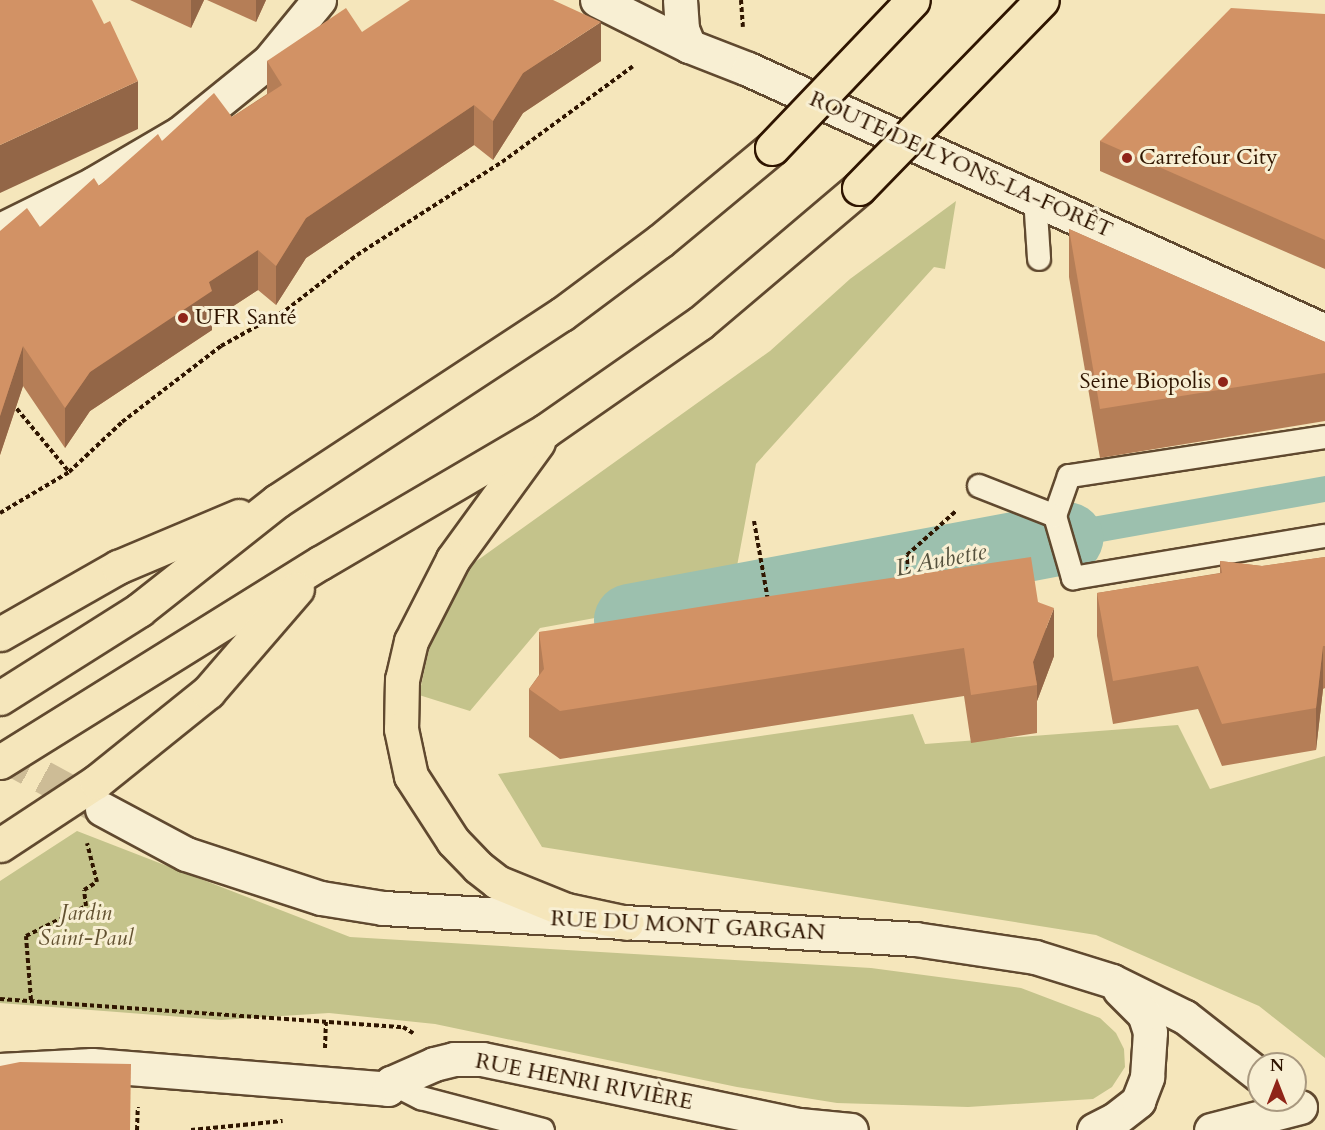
<!DOCTYPE html>
<html>
<head>
<meta charset="utf-8">
<style>
	body { margin:0 }
	#map { position:relative; width:1325px; height:1130px; overflow:hidden; background:#f5e6bb; font-family:Cardo,serif }
	div>[style] { position:absolute }
	.green>* { inset:0; background:#c4c38b }
	.water>* { inset:0; background:#9cc0ae }
	.river>* { height:72px; margin:-36px; padding:0 36px; transform-origin:36px; border-radius:36px; background:#9cc0ae }
	.tertiary-tunnel>* { height:33px; margin-top:-16.5px; transform-origin:0; background:repeating-linear-gradient(90deg,#cdbc96 0 33px,transparent 0 49px) }
	.path>* { height:4px; margin-top:-2px; transform-origin:0; background:repeating-linear-gradient(90deg,#2f1500 0 4.5px,transparent 0 7.5px) }
	.roads { filter:drop-shadow(2px 0 #60492f) drop-shadow(-2px 0 #60492f) drop-shadow(0 2px #60492f) drop-shadow(0 -2px #60492f) }
	.service>* { height:22px; margin:-11px; padding:0 11px; transform-origin:11px; border-radius:11px; background:#f8efd3 }
	.minor>* { height:33px; margin:-16.5px; padding:0 16.5px; transform-origin:16.5px; border-radius:16.5px; background:#f8efd3 }
	.tertiary>* { height:33px; margin:-16.5px; padding:0 16.5px; transform-origin:16.5px; border-radius:16.5px; background:#f8efd3 }
	.trunk>* { height:33px; margin:-16.5px; padding:0 16.5px; transform-origin:16.5px; border-radius:16.5px; background:#f5e6bb }
	.bridges { filter:drop-shadow(2px 0 #2f1500) drop-shadow(-2px 0 #2f1500) drop-shadow(0 2px #2f1500) drop-shadow(0 -2px #2f1500) }
	.trunk-bridge>* { height:33px; margin:-16.5px; padding:0 16.5px; transform-origin:16.5px; border-radius:16.5px; background:#f5e6bb }
	.wall>* { inset:0; background:#b57e57 }
	.shaded-wall>* { inset:0; background:#936647 }
	.building>* { inset:0; background:#d29265 }
	.dots>* { width:16px; height:16px; translate:-50% -50%; box-sizing:border-box; border:3px solid #f8efd3; border-radius:50% }
	span { translate:-50% -50%; white-space:nowrap; text-align:center; line-height:1.15; -webkit-text-stroke:6px #f8efd3; paint-order:stroke }
	.poi-label { font-size:22px; color:#2f1500 }
	.left { translate:0 -50%; text-align:left }
	.right { translate:-100% -50%; text-align:right }
	.street-label { font-size:22px; color:#2f1500 }
	.park-label { font-size:22px; color:#635231; font-style:italic }
	.water-label { font-size:24px; color:#55513d; font-style:italic }
	.north { position:absolute; left:1247px; top:1052px; width:60px; height:60px; box-sizing:border-box; background:#f8efd3; border:2px solid #a8987f; border-radius:50%; rotate:0deg; font-size:16px; font-weight:700; line-height:24px; text-align:center; color:#2f1500 }
	.north::after { content:''; display:block; margin:auto; width:21px; height:27px; background:#8f2418; clip-path:polygon(50% 0,100% 100%,50% 72%,0 100%) }
</style>
</head>
<body>
<div id="map">
	<div class="green">
		<i style="clip-path:polygon(956px 201px,945px 269px,934px 267px,756px 464px,732px 593px,540px 628px,470px 711px,419px 695px,443px 585px,770px 351px,850px 279px)"></i>
		<i style="clip-path:polygon(913px 714px,925px 744px,1178px 725px,1210px 789px,1325px 756px,1325px 1058px,1259px 1006px,1096px 935px,542px 847px,498px 774px)"></i>
		<i style="clip-path:polygon(77px 831px,350px 937px,871px 968px,1021px 988px,1100px 1018px,1116px 1033px,1124px 1049px,1125px 1067px,1112px 1087px,1093px 1099px,968px 1107px,837px 1103px,737px 1087px,435px 1024px,329px 1013px,221px 1020px,0 1003px,0 881px)"></i>
	</div>
	<div class="water">
		<i style="clip-path:polygon(1325px 476px,1325px 502px,972px 565px,969px 545px,1041px 526px)"></i>
	</div>
	<div class="river">
		<i style="left:630px;top:620px;width:445px;rotate:-10.6deg"></i>
	</div>
	<div class="tertiary-tunnel">
		<i style="left:0;top:753px;width:113px;rotate:28.6deg"></i>
	</div>
	<div class="path">
		<i style="left:741px;top:0;width:27px;rotate:86deg"></i>
		<i style="left:12px;top:403px;width:89px;rotate:50.4deg"></i>
		<i style="left:0;top:513px;width:80px;rotate:-30.7deg"></i>
		<i style="left:69px;top:472px;width:73px;rotate:-43.3deg"></i>
		<i style="left:122px;top:422px;width:125px;rotate:-37.5deg"></i>
		<i style="left:221px;top:346px;width:74px;rotate:-29deg"></i>
		<i style="left:286px;top:310px;width:90px;rotate:-37.8deg"></i>
		<i style="left:357px;top:255px;width:172px;rotate:-32.7deg"></i>
		<i style="left:502px;top:162px;width:162px;rotate:-36.2deg"></i>
		<i style="left:754px;top:521px;width:80px;rotate:80deg"></i>
		<i style="left:909px;top:579px;width:24px;rotate:-95deg"></i>
		<i style="left:907px;top:555px;width:67px;rotate:-42deg"></i>
		<i style="left:0;top:999px;width:404px;rotate:4deg"></i>
		<i style="left:403px;top:1027px;width:12px;rotate:31deg"></i>
		<i style="left:31px;top:1000px;width:64px;rotate:-94.5deg"></i>
		<i style="left:26px;top:936px;width:67px;rotate:-26.6deg"></i>
		<i style="left:86px;top:906px;width:16px;rotate:-97deg"></i>
		<i style="left:84px;top:890px;width:15px;rotate:-32deg"></i>
		<i style="left:97px;top:882px;width:40px;rotate:-104.4deg"></i>
		<i style="left:325px;top:1048px;width:26px;rotate:-88deg"></i>
		<i style="left:137px;top:1130px;width:23px;rotate:-88deg"></i>
		<i style="left:191px;top:1130px;width:92px;rotate:-5.6deg"></i>
	</div>
	<div class="roads">
		<div class="service">
			<i style="left:1035px;top:198px;width:61px;rotate:86.2deg"></i>
			<i style="left:1325px;top:437px;width:259px;rotate:171.3deg"></i>
			<i style="left:1069px;top:476px;width:42px;rotate:109.3deg"></i>
			<i style="left:1055px;top:516px;width:65px;rotate:73.8deg"></i>
			<i style="left:1073px;top:578px;width:255px;rotate:-9.5deg"></i>
			<i style="left:979px;top:486px;width:82px;rotate:21.5deg"></i>
			<i style="left:391px;top:1083px;width:34px;rotate:27deg"></i>
			<i style="left:421px;top:1098px;width:126px;rotate:14.7deg"></i>
		</div>
		<div class="minor">
			<i style="left:0;top:230px;width:104px;rotate:-26.3deg"></i>
			<i style="left:93px;top:184px;width:101px;rotate:-30.4deg"></i>
			<i style="left:180px;top:133px;width:114px;rotate:-39deg"></i>
			<i style="left:269px;top:61px;width:79px;rotate:-50.7deg"></i>
		</div>
		<div class="tertiary">
			<i style="left:597px;top:0;width:103px;rotate:26.6deg"></i>
			<i style="left:689px;top:46px;width:63px;rotate:21.3deg"></i>
			<i style="left:748px;top:69px;width:634px;rotate:24.42deg"></i>
			<i style="left:680px;top:0;width:29px;rotate:86deg"></i>
			<i style="left:682px;top:29px;width:18px;rotate:68deg"></i>
			<i style="left:102px;top:809px;width:95px;rotate:28.2deg"></i>
			<i style="left:186px;top:854px;width:142px;rotate:18.1deg"></i>
			<i style="left:321px;top:898px;width:63px;rotate:9.2deg"></i>
			<i style="left:383px;top:908px;width:533px;rotate:3.33deg"></i>
			<i style="left:915px;top:939px;width:121px;rotate:8.5deg"></i>
			<i style="left:1035px;top:957px;width:81px;rotate:17.3deg"></i>
			<i style="left:1112px;top:981px;width:81px;rotate:26.3deg"></i>
			<i style="left:1185px;top:1017px;width:94px;rotate:38.1deg"></i>
			<i style="left:0;top:1070px;width:92px;rotate:-3.1deg"></i>
			<i style="left:92px;top:1065px;width:297px;rotate:4.6deg"></i>
			<i style="left:388px;top:1089px;width:7px;rotate:-63deg"></i>
			<i style="left:391px;top:1083px;width:47px;rotate:-23.8deg"></i>
			<i style="left:434px;top:1064px;width:21px;rotate:-14deg"></i>
			<i style="left:454px;top:1059px;width:28px"></i>
			<i style="left:482px;top:1059px;width:324px;rotate:11.8deg"></i>
			<i style="left:799px;top:1125px;width:52px;rotate:5.5deg"></i>
			<i style="left:1094px;top:1130px;width:22px;rotate:-27deg"></i>
			<i style="left:1114px;top:1120px;width:31px;rotate:-38deg"></i>
			<i style="left:1138px;top:1101px;width:26px;rotate:-69deg"></i>
			<i style="left:1147px;top:1077px;width:45px;rotate:-86.2deg"></i>
			<i style="left:1150px;top:1032px;width:19px;rotate:-108deg"></i>
			<i style="left:1144px;top:1014px;width:35px;rotate:-135deg"></i>
			<i style="left:1211px;top:1130px;width:92px;rotate:-14.5deg"></i>
		</div>
		<div class="trunk">
			<i style="left:538px;top:442px;width:145px;rotate:126deg"></i>
			<i style="left:453px;top:559px;width:92px;rotate:117.1deg"></i>
			<i style="left:411px;top:641px;width:39px;rotate:103deg"></i>
			<i style="left:402px;top:679px;width:50px;rotate:91.1deg"></i>
			<i style="left:401px;top:729px;width:48px;rotate:78deg"></i>
			<i style="left:411px;top:776px;width:77px;rotate:57.1deg"></i>
			<i style="left:453px;top:841px;width:36px;rotate:46deg"></i>
			<i style="left:478px;top:867px;width:24px;rotate:38deg"></i>
			<i style="left:497px;top:882px;width:74px;rotate:22.1deg"></i>
			<i style="left:566px;top:910px;width:62px;rotate:12deg"></i>
			<i style="left:0;top:634px;width:136px;rotate:-29.6deg"></i>
			<i style="left:118px;top:567px;width:131px;rotate:-22.9deg"></i>
			<i style="left:0;top:698px;width:165px;rotate:-32.3deg"></i>
			<i style="left:139px;top:610px;width:176px;rotate:-38.3deg"></i>
			<i style="left:277px;top:501px;width:341px;rotate:-33.3deg"></i>
			<i style="left:562px;top:314px;width:122px;rotate:-36.7deg"></i>
			<i style="left:660px;top:241px;width:146px;rotate:-39.7deg"></i>
			<i style="left:0;top:762px;width:377px;rotate:-31.9deg"></i>
			<i style="left:320px;top:563px;width:261px;rotate:-30.4deg"></i>
			<i style="left:545px;top:431px;width:189px;rotate:-34.9deg"></i>
			<i style="left:700px;top:323px;width:209px;rotate:-40.3deg"></i>
			<i style="left:0;top:845px;width:115px;rotate:-33.3deg"></i>
			<i style="left:96px;top:782px;width:144px;rotate:-38.8deg"></i>
			<i style="left:208px;top:692px;width:136px;rotate:-49.2deg"></i>
		</div>
	</div>
	<div class="bridges">
		<div class="trunk-bridge">
			<i style="left:772px;top:148px;width:204px;rotate:-46.4deg"></i>
			<i style="left:859px;top:188px;width:262px;rotate:-45.8deg"></i>
		</div>
	</div>
	<div class="wall">
		<i style="clip-path:polygon(130px 0,204px 0,191px 28px)"></i>
		<i style="clip-path:polygon(207px 0,266px 0,256px 22px)"></i>
		<i style="clip-path:polygon(1325px 14px,1325px 269px,1100px 171px,1100px 141px)"></i>
		<i style="clip-path:polygon(362px 32px,601px 61px,523px 113px,493px 160px,474px 145px,306px 258px,276px 305px,258px 290px,212px 320px,212px 330px,90px 411px,65px 448px,23px 386px,0 455px,0 231px,40px 227px,162px 141px,232px 117px,267px 94px,267px 61px)"></i>
		<i style="clip-path:polygon(1069px 229px,1325px 342px,1325px 421px,1100px 458px,1069px 277px)"></i>
		<i style="clip-path:polygon(1325px 557px,1325px 688px,1323px 689px,1316px 750px,1222px 766px,1198px 709px,1113px 724px,1097px 636px,1097px 593px,1220px 573px,1220px 561px,1262px 566px)"></i>
		<i style="clip-path:polygon(1038px 602px,1054px 656px,1037px 701px,1037px 733px,971px 743px,964px 696px,560px 759px,529px 737px,529px 689px,539px 675px,539px 632px)"></i>
	</div>
	<div class="shaded-wall">
		<i style="clip-path:polygon(191px 0,204px 0,191px 28px)"></i>
		<i style="clip-path:polygon(256px 0,266px 0,256px 22px)"></i>
		<i style="clip-path:polygon(601px 22px,601px 61px,523px 113px,493px 160px,493px 121px,523px 73px)"></i>
		<i style="clip-path:polygon(138px 81px,138px 129px,0 193px,0 145px)"></i>
		<i style="clip-path:polygon(474px 105px,474px 145px,306px 258px,276px 305px,276px 266px,306px 218px)"></i>
		<i style="clip-path:polygon(258px 250px,258px 290px,212px 320px,212px 330px,90px 411px,65px 448px,65px 408px,90px 372px,209px 282px)"></i>
		<i style="clip-path:polygon(23px 346px,23px 386px,0 455px,0 416px)"></i>
		<i style="clip-path:polygon(1054px 608px,1054px 656px,1037px 701px,1037px 685px,1033px 662px)"></i>
		<i style="clip-path:polygon(1323px 646px,1323px 689px,1316px 750px,1316px 708px)"></i>
	</div>
	<div class="building">
		<i style="clip-path:polygon(0 0,92px 0,104px 24px,110px 21px,138px 81px,0 145px)"></i>
		<i style="clip-path:polygon(410px 0,553px 0,601px 22px,523px 73px,493px 121px,474px 105px,306px 218px,276px 266px,258px 250px,209px 282px,212px 291px,90px 372px,65px 408px,23px 346px,0 416px,0 231px,27px 208px,40px 227px,94px 178px,99px 186px,158px 134px,162px 141px,214px 93px,232px 117px,282px 85px,267px 61px,346px 8px,362px 32px)"></i>
		<i style="clip-path:polygon(1231px 8px,1325px 14px,1325px 240px,1100px 141px)"></i>
		<i style="clip-path:polygon(1069px 229px,1325px 342px,1325px 373px,1100px 409px)"></i>
		<i style="clip-path:polygon(1031px 557px,1038px 602px,1054px 608px,1033px 662px,1037px 685px,971px 695px,964px 648px,560px 711px,529px 689px,544px 669px,539px 632px,750px 599px)"></i>
		<i style="clip-path:polygon(1325px 557px,1325px 646px,1323px 646px,1316px 708px,1222px 724px,1198px 666px,1113px 681px,1097px 593px,1222px 573px,1220px 561px,1262px 566px)"></i>
		<i style="clip-path:polygon(20px 1062px,131px 1064px,130px 1130px,0 1130px,0 1066px)"></i>
	</div>
	<div class="dots">
		<i style="left:1127px;top:158px;background:#8f2418"></i>
		<i style="left:183px;top:318px;background:#8f2418"></i>
		<i style="left:1223px;top:382px;background:#8f2418"></i>
	</div>
	<div class="poi-label">
		<span class="left" style="left:1139px;top:158px">Carrefour City</span>
		<span class="left" style="left:195px;top:318px">UFR Santé</span>
		<span class="right" style="left:1211px;top:382px">Seine Biopolis</span>
	</div>
	<div class="street-label">
		<span style="left:961px;top:165px;rotate:24deg">ROUTE DE LYONS-LA-FORÊT</span>
		<span style="left:688px;top:926px;rotate:3deg">RUE DU MONT GARGAN</span>
		<span style="left:584px;top:1082px;rotate:11deg">RUE HENRI RIVIÈRE</span>
	</div>
	<div class="park-label">
		<span style="left:86px;top:926px">Jardin<br>Saint-Paul</span>
	</div>
	<div class="water-label">
		<span style="left:941px;top:560px;rotate:-11deg">L'Aubette</span>
	</div>
	<div class="north">N</div>
</div>
</body>
</html>
